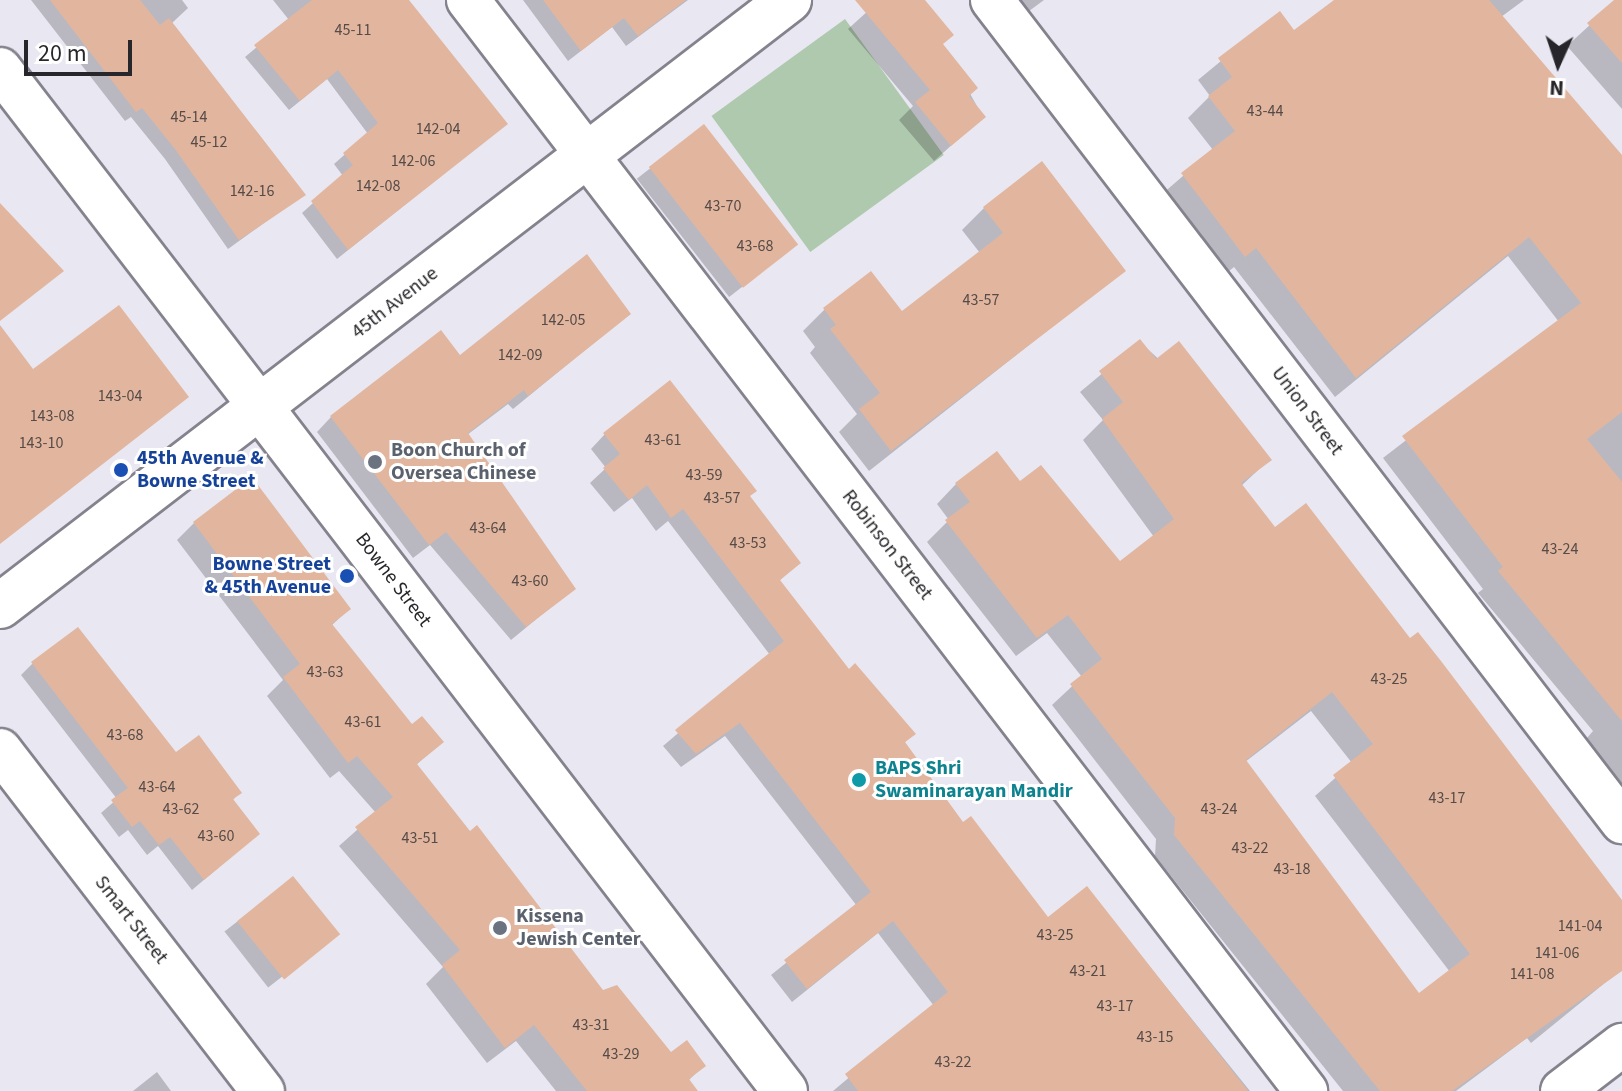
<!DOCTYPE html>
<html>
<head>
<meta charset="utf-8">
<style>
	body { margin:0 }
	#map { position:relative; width:1622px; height:1091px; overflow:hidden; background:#e8e7f2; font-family:"Source Sans 3",sans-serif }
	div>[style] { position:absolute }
	.green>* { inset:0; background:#afc9af; transform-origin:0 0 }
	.shadow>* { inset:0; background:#0003; transform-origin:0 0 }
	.building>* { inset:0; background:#e2b69e; transform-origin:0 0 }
	.roads { filter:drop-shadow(2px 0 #84838d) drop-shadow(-2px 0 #84838d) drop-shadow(0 2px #84838d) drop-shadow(0 -2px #84838d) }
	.minor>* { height:42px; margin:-21px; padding:0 21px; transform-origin:21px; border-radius:21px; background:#fff }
	.tertiary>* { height:44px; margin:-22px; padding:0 22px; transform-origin:22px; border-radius:22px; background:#fff }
	.dots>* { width:22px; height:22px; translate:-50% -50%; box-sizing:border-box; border:4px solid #fff; border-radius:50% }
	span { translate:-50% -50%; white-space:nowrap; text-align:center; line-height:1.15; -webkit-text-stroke:6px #fff; paint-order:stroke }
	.number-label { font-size:16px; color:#564b48 }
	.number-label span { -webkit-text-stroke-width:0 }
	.street-label { font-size:20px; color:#27272b }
	.worship-label { font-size:20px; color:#5b616d; font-weight:700 }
	.left { translate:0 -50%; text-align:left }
	.transit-label { font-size:20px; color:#164399; font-weight:700 }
	.right { translate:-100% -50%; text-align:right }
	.culture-label { font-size:20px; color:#0d838f; font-weight:700 }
	.north { position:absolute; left:1518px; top:24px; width:80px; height:80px; -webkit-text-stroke:6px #fff; paint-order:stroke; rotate:183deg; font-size:22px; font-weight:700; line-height:32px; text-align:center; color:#27272b }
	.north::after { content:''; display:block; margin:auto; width:28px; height:36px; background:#27272b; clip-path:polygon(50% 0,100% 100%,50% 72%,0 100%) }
	.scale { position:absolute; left:24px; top:40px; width:108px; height:36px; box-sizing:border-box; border:4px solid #27272b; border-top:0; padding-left:10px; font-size:24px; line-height:28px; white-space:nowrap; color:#27272b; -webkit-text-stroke:6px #fff; paint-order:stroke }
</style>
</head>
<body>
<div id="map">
	<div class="green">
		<i style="left:845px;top:19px;width:168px;height:165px;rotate:54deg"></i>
	</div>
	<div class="shadow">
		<i style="clip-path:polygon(31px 0,182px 0,188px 8px,171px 24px,303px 195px,228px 249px,165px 159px,131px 117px,125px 121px)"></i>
		<i style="clip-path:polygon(273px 0,370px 0,506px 124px,337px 259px,302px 213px,343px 176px,334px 164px,368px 134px,327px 79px,289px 110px,245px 57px,289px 20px)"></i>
		<i style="clip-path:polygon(523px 0,688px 0,626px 46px,612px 27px,568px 61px)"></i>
		<i style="clip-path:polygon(880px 0,918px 0,983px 117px,934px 161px,899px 120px,913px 106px,848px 29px)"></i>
		<i style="clip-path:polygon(1008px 0,1044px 0,1021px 17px)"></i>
		<i style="clip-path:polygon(1337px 0,1524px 0,1501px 17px,1622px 157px,1622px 785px,1587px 738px,1593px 731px,1478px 593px,1483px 589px,1383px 458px,1559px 322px,1508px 256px,1335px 397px,1234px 267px,1223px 276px,1161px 195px,1213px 150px,1188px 118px,1210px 96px,1198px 80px,1279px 13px,1294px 33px)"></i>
		<i style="clip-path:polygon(1617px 0,1622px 0,1622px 109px,1567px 46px)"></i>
		<i style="left:703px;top:127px;width:150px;height:84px;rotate:52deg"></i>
		<i style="clip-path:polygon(984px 208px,1123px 271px,869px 471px,839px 432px,857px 414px,810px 353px,815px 347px,803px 331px,825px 309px,901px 314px,980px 253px,962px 230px)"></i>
		<i style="clip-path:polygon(629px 314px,513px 409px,508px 404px,467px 435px,573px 589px,511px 640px,430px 545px,413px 558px,317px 432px,331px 417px,460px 358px)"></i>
		<i style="clip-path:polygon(evenodd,1140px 342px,1269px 460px,1241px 486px,1275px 530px,1410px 641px,1622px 903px,1622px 969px,1531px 1043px,1527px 1038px,1456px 1091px,1343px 1091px,1155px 856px,1156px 839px,1052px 705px,1082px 677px,1047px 633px,1016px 656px,927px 542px,949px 520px,937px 504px,956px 484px,1020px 484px,1120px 564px,1154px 537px,1083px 440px,1103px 420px,1080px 392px,1140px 342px,1311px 711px,1352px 763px,1315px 796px,1450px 972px,1419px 996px,1245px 762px,1311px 711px)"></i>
		<i style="clip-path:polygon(605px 434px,748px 496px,799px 563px,779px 581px,848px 672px,914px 734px,904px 743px,963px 825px,1048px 920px,1087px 889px,1250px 1091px,833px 1091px,934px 1006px,878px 933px,792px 1002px,771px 975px,857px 906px,725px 736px,681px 767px,663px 746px,770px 655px,668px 521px,656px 531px,632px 498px,614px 512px,590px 483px,606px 468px,591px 449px)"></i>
		<i style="clip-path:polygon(194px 523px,349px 609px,331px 626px,412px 727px,441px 741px,415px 766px,603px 992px,670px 1054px,704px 1065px,688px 1081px,696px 1091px,556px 1091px,516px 1041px,487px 1063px,426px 984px,443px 967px,339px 846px,376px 813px,339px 771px,330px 778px,267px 696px,283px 680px,177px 540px)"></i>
		<i style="clip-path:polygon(33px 663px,239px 793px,232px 801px,258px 834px,192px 890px,158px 846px,147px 855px,128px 830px,119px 837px,101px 813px,117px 799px,21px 675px)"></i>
		<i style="left:293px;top:878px;width:71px;height:87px;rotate:52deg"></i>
		<i style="clip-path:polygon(157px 1072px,171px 1091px,133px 1091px)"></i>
	</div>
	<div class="building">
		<i style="clip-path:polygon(50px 0,140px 0,160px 25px,169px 18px,306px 195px,239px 240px,175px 149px,142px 108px,136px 112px)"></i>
		<i style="clip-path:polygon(312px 0,409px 0,508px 124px,348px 250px,311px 201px,353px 165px,343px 153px,378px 123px,338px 70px,300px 101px,254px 45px)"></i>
		<i style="clip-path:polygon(543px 0,686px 0,638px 36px,624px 18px,581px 51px)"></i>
		<i style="clip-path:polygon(855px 0,925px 0,954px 35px,943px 44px,978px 88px,969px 96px,986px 117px,951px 146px,915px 102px,930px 90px)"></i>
		<i style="clip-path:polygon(1334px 0,1489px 0,1622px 155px,1622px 412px,1587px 439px,1622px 482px,1622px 721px,1498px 571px,1503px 567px,1402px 436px,1581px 303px,1529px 237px,1356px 378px,1256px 248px,1245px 257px,1181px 173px,1235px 131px,1208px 96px,1232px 77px,1218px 58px,1280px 11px,1294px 30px)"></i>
		<i style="clip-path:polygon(1614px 0,1622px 0,1622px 63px,1587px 23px)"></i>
		<i style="left:704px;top:124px;width:153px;height:70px;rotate:52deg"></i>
		<i style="clip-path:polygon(1042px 161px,1126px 271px,891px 451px,859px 409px,880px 393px,830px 329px,836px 325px,823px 308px,871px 271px,902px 311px,1003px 233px,983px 207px)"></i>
		<i style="clip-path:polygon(0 203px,64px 271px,0 321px)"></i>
		<i style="clip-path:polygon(587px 254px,631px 314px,528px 396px,524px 390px,468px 433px,576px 589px,526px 627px,446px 532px,429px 545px,330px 416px,441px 330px,460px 355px)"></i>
		<i style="clip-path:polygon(119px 305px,189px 397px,0 544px,0 325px,33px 369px)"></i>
		<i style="clip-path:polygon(evenodd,1140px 339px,1156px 359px,1179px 341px,1272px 460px,1241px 483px,1275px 527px,1306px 503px,1410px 638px,1418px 632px,1441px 661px,1622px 900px,1622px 971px,1452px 1091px,1380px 1091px,1174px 835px,1175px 818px,1070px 684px,1102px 659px,1068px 615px,1037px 638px,945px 520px,970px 502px,955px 483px,997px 451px,1020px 481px,1041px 465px,1120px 561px,1174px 519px,1102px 419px,1123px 402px,1099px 371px,1140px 339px,1332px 692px,1373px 744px,1333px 775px,1470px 954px,1419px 993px,1246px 760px,1332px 692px)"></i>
		<i style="clip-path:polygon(670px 380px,757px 491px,750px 496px,801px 563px,780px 580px,849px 669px,855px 663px,916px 734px,905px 742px,963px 822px,971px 816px,1048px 917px,1087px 886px,1248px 1091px,858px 1091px,845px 1074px,948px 992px,893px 921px,807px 989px,784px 960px,871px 892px,740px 723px,696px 754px,675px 730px,784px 641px,683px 509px,671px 518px,647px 485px,629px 500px,603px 468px,620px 454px,603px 433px)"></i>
		<i style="clip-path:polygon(252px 477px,351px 609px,332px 624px,412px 724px,422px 716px,444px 742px,417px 764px,470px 831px,477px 825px,603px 990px,617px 985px,671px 1052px,687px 1040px,706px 1066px,689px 1079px,698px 1091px,587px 1091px,534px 1025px,505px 1048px,442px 965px,460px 950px,355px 827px,393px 797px,357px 756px,348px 763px,283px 677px,300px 664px,193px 522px)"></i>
		<i style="clip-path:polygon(78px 627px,176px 752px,199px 735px,242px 793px,233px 799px,260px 834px,204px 880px,170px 837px,159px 845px,140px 821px,132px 827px,111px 800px,128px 788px,31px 662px)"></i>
		<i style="left:293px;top:876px;width:75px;height:72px;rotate:51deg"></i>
	</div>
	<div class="roads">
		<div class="minor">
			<i style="left:468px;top:0;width:1376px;rotate:52.47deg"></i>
			<i style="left:992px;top:0;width:1036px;rotate:52.53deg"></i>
			<i style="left:0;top:69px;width:426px;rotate:52.4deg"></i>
			<i style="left:0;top:750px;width:431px;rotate:52.4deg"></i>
			<i style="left:1562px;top:1091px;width:76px;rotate:-37.5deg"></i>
		</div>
		<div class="tertiary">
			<i style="left:260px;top:407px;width:862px;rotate:52.49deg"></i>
			<i style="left:0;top:606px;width:995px;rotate:-37.53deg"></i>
		</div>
	</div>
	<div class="dots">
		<i style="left:375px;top:462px;background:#6b7280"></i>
		<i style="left:121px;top:470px;background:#1a4fb4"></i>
		<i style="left:347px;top:576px;background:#1a4fb4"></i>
		<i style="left:859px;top:780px;background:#0f9aa8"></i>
		<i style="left:500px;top:928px;background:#6b7280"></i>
	</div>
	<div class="number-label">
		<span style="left:353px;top:30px">45-11</span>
		<span style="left:1265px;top:111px">43-44</span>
		<span style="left:189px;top:117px">45-14</span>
		<span style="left:438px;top:129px">142-04</span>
		<span style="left:209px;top:142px">45-12</span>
		<span style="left:413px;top:161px">142-06</span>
		<span style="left:378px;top:186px">142-08</span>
		<span style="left:252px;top:191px">142-16</span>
		<span style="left:723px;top:206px">43-70</span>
		<span style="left:755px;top:246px">43-68</span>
		<span style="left:981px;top:300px">43-57</span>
		<span style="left:563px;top:320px">142-05</span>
		<span style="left:520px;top:355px">142-09</span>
		<span style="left:120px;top:396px">143-04</span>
		<span style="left:52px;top:416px">143-08</span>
		<span style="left:663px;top:440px">43-61</span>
		<span style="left:41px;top:443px">143-10</span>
		<span style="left:704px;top:475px">43-59</span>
		<span style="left:722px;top:498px">43-57</span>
		<span style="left:488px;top:528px">43-64</span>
		<span style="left:748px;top:543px">43-53</span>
		<span style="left:1560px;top:549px">43-24</span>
		<span style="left:530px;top:581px">43-60</span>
		<span style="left:325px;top:672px">43-63</span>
		<span style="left:1389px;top:679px">43-25</span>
		<span style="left:363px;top:722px">43-61</span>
		<span style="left:125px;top:735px">43-68</span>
		<span style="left:157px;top:787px">43-64</span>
		<span style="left:1447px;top:798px">43-17</span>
		<span style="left:181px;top:809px">43-62</span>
		<span style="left:1219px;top:809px">43-24</span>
		<span style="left:216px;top:836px">43-60</span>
		<span style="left:420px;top:838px">43-51</span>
		<span style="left:1250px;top:848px">43-22</span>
		<span style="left:1292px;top:869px">43-18</span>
		<span style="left:1580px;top:926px">141-04</span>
		<span style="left:1055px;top:935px">43-25</span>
		<span style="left:1557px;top:953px">141-06</span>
		<span style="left:1088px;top:971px">43-21</span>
		<span style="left:1532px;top:974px">141-08</span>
		<span style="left:1115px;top:1006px">43-17</span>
		<span style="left:591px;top:1025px">43-31</span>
		<span style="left:1155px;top:1037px">43-15</span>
		<span style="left:621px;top:1054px">43-29</span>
		<span style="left:953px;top:1062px">43-22</span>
	</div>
	<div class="street-label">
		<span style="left:395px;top:303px;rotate:-38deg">45th Avenue</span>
		<span style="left:1307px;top:411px;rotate:53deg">Union Street</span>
		<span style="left:887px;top:545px;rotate:52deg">Robinson Street</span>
		<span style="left:393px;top:580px;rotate:53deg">Bowne Street</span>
		<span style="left:131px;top:920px;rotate:52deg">Smart Street</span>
	</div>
	<div class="worship-label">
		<span class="left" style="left:391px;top:462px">Boon Church of<br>Oversea Chinese</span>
		<span class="left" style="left:516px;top:928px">Kissena<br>Jewish Center</span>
	</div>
	<div class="transit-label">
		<span class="left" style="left:137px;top:470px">45th Avenue &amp;<br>Bowne Street</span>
		<span class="right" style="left:331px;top:576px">Bowne Street<br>&amp; 45th Avenue</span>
	</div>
	<div class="culture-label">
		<span class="left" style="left:875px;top:780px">BAPS Shri<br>Swaminarayan Mandir</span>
	</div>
	<div class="north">N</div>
	<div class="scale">20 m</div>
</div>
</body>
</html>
